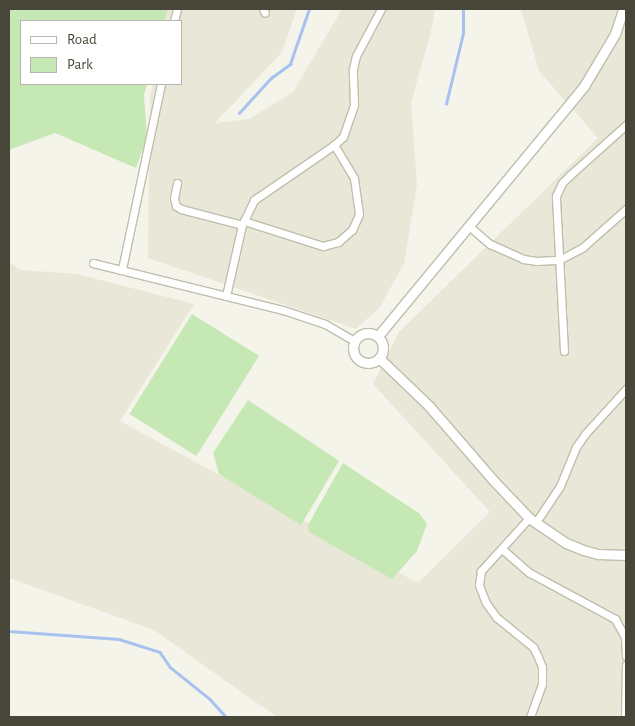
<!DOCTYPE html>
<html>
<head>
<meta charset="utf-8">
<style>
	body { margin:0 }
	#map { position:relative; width:635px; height:726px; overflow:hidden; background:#f5f4ea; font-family:"Alegreya Sans",sans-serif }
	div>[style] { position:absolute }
	.residential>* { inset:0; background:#e8e7d8 }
	.green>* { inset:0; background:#c5e8b4; transform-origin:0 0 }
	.stream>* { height:2.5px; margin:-1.25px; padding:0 1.25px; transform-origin:1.25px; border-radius:1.25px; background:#a8c2ef }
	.roads { filter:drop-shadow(1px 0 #c0beac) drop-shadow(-1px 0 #c0beac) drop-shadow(0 1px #c0beac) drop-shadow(0 -1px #c0beac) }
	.minor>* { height:7px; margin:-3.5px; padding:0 3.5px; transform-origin:3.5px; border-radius:3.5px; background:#fff }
	.tertiary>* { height:9px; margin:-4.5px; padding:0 4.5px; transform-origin:4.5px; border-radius:4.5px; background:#fff }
	.tertiary>.ring { margin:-4.5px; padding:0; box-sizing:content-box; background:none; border:9px solid #fff; border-radius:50% }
	span { translate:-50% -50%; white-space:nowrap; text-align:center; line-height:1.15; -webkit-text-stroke:4px #fff; paint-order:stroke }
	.frame { position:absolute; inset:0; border:10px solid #484638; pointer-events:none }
	.legend { position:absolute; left:20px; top:20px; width:162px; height:65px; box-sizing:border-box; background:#fff; border:1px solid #b6b5af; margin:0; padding:6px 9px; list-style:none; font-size:15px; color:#484638 }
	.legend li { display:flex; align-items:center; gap:10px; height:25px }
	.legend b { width:25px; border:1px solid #b6b5af }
</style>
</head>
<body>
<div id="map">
	<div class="residential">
		<i style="clip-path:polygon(167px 9px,297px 9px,282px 52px,215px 123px,249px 119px,293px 92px,342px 9px,435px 9px,431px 31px,411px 103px,417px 184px,404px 264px,379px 308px,356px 329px,148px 258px,150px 95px,153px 84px,181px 84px,181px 21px,164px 21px)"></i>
		<i style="clip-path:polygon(521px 9px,626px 9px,626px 717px,277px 717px,154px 630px,9px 578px,9px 262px,21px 270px,77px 274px,194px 304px,120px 421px,418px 583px,490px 512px,373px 384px,399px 332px,598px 138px,539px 71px)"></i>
	</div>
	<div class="green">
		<i style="clip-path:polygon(9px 9px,168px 9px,164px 21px,21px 21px,21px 84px,147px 84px,144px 95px,147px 137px,136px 168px,55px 133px,9px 150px)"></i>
		<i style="left:192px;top:314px;width:79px;height:118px;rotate:32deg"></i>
		<i style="clip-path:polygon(248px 400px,339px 461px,301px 525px,219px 474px,213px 453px)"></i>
		<i style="clip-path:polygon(343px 463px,420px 514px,427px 524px,417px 551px,392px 579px,309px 532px,308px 525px)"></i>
	</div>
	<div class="stream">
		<i style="left:446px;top:104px;width:73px;rotate:-76.5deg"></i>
		<i style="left:463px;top:33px;width:24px;rotate:-90deg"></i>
		<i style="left:239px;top:113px;width:47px;rotate:-47.6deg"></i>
		<i style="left:271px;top:78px;width:24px;rotate:-36deg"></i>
		<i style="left:290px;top:64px;width:58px;rotate:-70.9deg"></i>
		<i style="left:9px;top:631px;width:110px;rotate:4.2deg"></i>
		<i style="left:119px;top:639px;width:43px;rotate:17.6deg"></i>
		<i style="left:160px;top:652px;width:18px;rotate:56deg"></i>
		<i style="left:170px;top:667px;width:51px;rotate:38.7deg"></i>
		<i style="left:210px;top:699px;width:24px;rotate:48deg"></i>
	</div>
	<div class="roads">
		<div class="minor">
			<i style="left:263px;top:9px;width:4px;rotate:63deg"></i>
			<i style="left:174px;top:21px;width:12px;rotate:-76deg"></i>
			<i style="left:177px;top:183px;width:15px;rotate:101deg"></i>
			<i style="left:174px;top:198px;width:8px;rotate:76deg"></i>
			<i style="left:176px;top:206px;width:6px;rotate:31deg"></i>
			<i style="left:181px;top:209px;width:63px;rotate:14.7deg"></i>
			<i style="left:244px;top:221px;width:83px;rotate:17.6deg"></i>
			<i style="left:323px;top:246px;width:16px;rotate:-15deg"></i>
			<i style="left:338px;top:242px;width:18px;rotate:-41deg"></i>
			<i style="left:352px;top:230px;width:17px;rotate:-66deg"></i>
			<i style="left:359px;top:214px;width:36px;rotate:-98deg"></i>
			<i style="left:354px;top:178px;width:39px;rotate:-121deg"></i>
			<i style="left:469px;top:226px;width:28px;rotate:41deg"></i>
			<i style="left:490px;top:244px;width:36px;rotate:24deg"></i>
			<i style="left:523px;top:259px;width:14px;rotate:8deg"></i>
			<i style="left:537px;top:261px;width:22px;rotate:-3deg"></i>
			<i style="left:559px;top:260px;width:26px;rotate:-28deg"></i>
			<i style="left:582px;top:248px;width:59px;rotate:-41.6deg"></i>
			<i style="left:93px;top:263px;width:196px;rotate:13.9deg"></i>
			<i style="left:283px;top:310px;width:44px;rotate:18.4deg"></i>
			<i style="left:325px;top:324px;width:34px;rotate:30deg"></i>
			<i style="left:122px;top:269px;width:189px;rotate:-78.1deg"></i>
			<i style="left:226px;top:296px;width:73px;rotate:-77.3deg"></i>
			<i style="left:242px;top:225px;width:28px;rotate:-64deg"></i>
			<i style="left:254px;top:200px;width:97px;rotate:-34.5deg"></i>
			<i style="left:334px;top:145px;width:12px;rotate:-42deg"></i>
			<i style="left:343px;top:137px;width:34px;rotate:-71deg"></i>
			<i style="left:354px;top:105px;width:36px;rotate:-92deg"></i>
			<i style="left:353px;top:69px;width:13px;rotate:-77deg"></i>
			<i style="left:356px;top:56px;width:53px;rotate:-62deg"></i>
			<i style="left:564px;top:351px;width:155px;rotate:-93deg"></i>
			<i style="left:556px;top:196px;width:14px;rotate:-65deg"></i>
			<i style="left:562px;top:183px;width:11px;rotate:-45deg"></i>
			<i style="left:570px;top:175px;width:75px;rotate:-41.8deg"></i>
			<i style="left:529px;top:518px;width:72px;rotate:132.2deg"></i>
			<i style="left:481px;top:571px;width:14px;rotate:98deg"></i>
			<i style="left:479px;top:585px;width:19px;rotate:69deg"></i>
			<i style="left:486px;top:603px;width:17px;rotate:54deg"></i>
			<i style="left:496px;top:617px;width:48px;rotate:39deg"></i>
			<i style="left:533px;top:647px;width:11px;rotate:63deg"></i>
			<i style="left:538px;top:657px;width:11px;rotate:68deg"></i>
			<i style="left:542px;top:667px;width:17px;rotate:90deg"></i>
			<i style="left:542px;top:684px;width:35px;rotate:110deg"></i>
			<i style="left:536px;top:522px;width:43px;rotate:-56.3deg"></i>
			<i style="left:560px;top:486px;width:42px;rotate:-67.7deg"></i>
			<i style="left:576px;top:447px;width:16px;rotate:-55deg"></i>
			<i style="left:585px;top:434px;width:61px;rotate:-47.7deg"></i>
			<i style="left:502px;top:549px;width:37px;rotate:41deg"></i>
			<i style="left:530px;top:573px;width:97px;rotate:28.4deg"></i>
			<i style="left:615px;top:619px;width:21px;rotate:61deg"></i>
			<i style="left:625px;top:637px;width:19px;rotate:87deg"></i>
			<i style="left:625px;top:717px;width:52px;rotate:-88.9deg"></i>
		</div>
		<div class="tertiary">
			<i class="ring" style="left:353px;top:333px;width:21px;height:21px"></i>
			<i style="left:378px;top:336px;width:324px;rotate:-50.5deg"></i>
			<i style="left:584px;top:86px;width:61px;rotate:-59.2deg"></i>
			<i style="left:615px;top:34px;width:26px;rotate:-72deg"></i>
			<i style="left:379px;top:358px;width:69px;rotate:43.8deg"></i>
			<i style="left:429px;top:406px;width:98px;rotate:49.1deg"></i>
			<i style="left:493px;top:480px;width:52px;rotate:46.5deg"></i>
			<i style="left:529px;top:518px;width:45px;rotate:34deg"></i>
			<i style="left:566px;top:543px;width:18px;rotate:22deg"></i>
			<i style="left:583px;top:550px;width:16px;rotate:15deg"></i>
			<i style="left:598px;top:554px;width:28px;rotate:2deg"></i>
		</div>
	</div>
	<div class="frame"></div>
	<ul class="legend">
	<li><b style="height:6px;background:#fff"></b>Road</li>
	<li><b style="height:14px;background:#c5e8b4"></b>Park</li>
	</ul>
</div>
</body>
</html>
